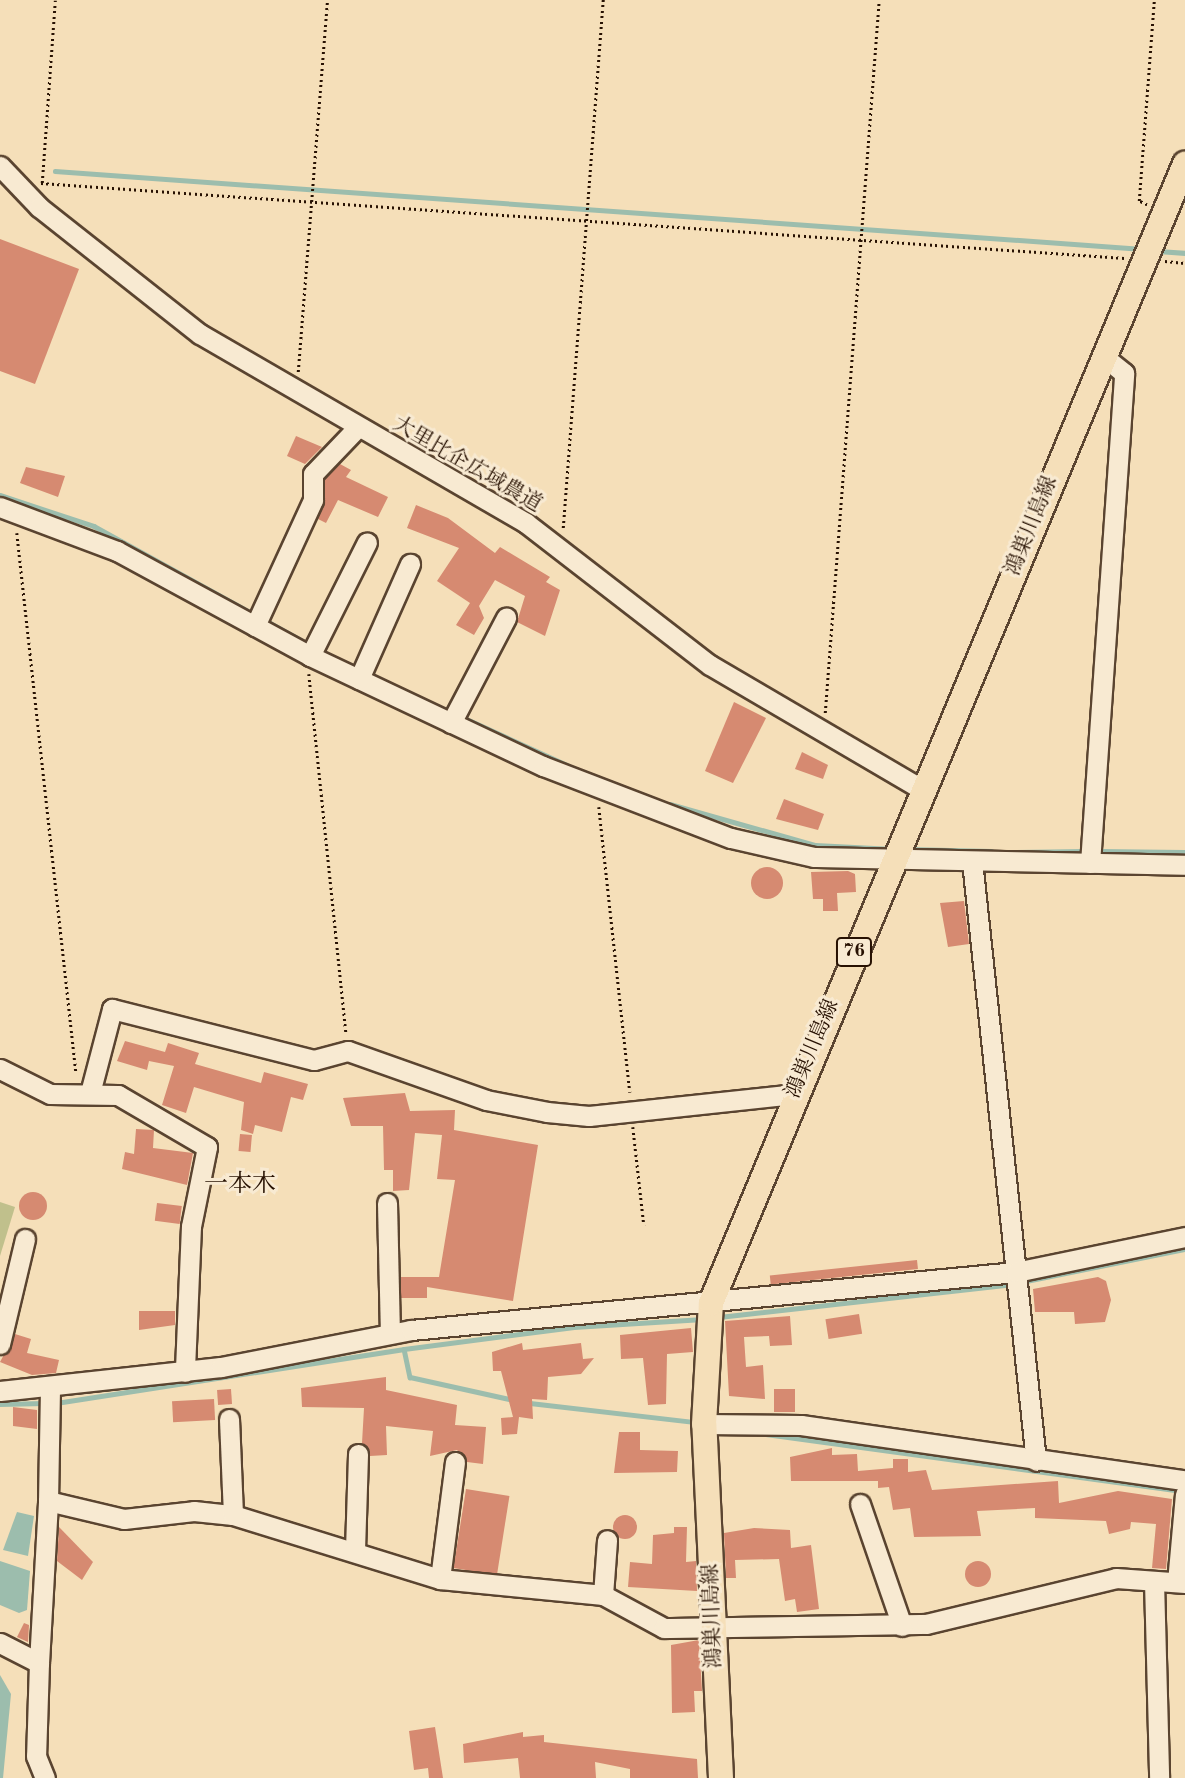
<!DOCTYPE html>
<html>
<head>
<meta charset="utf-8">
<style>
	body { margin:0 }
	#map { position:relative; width:1185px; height:1778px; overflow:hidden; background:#f5dfb9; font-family:"Old Standard TT","Noto Serif JP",serif }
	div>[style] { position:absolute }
	.green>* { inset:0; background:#c0c08c }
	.water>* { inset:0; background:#9cbdad }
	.stream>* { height:4.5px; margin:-2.25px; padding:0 2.25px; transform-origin:2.25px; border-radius:2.25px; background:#9cbdad }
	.building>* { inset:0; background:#d68a71; transform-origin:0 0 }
	.round { border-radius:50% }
	.path>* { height:2.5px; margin-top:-1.25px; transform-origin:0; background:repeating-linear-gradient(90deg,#271102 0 2px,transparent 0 5.5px) }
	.roads { filter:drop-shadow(2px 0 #5a4430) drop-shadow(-2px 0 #5a4430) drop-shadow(0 2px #5a4430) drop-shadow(0 -2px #5a4430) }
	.minor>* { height:19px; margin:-9.5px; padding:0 9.5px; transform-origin:9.5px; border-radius:9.5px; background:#f8ead2 }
	.major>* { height:24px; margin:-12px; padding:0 12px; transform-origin:12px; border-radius:12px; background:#f5dfb9 }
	span { translate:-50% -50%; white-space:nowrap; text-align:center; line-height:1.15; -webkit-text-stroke:6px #f8ead2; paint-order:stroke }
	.shield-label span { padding:2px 5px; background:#f8ead2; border:2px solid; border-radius:5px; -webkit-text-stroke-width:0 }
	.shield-label { font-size:19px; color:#271102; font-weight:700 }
	.street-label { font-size:21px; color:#271102 }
	.quarter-label { font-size:24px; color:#271102 }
</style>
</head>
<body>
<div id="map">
	<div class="green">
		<i style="clip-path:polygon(0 1202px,15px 1207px,0 1256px)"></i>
	</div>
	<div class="water">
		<i style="clip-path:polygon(17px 1512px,34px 1516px,28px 1556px,3px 1550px)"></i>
		<i style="clip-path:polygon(0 1561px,30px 1571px,27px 1610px,19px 1613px,0 1605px)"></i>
		<i style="clip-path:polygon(0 1675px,11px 1694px,3px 1778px,0 1778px)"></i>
	</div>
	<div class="stream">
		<i style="left:55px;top:171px;width:1090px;rotate:4.1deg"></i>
		<i style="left:1158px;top:251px;width:27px;rotate:4deg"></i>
		<i style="left:0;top:495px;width:99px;rotate:18.3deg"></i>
		<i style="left:94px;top:526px;width:184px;rotate:28.9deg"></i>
		<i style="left:263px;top:619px;width:54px;rotate:29deg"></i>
		<i style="left:460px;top:716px;width:118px;rotate:24.6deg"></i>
		<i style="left:670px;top:804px;width:151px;rotate:15.8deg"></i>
		<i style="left:815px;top:845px;width:78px;rotate:2.9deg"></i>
		<i style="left:909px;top:849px;width:82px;rotate:1.4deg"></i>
		<i style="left:1098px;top:851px;width:87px;rotate:0.7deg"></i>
		<i style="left:1010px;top:852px;width:75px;rotate:-0.8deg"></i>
		<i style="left:1021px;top:1282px;width:167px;rotate:-11.4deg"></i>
		<i style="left:719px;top:1317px;width:296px;rotate:-6.4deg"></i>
		<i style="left:404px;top:1349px;width:29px;rotate:78deg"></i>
		<i style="left:410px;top:1377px;width:107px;rotate:12.5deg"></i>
		<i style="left:56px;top:1403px;width:352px;rotate:-8.8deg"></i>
		<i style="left:404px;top:1349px;width:171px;rotate:-7.4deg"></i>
		<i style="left:574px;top:1327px;width:129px;rotate:-3.5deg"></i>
		<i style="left:530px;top:1403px;width:166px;rotate:6.6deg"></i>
		<i style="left:0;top:1404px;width:44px;rotate:-1.3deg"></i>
		<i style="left:758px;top:1433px;width:426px;rotate:7.8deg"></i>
	</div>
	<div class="building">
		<i style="clip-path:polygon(0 239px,79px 269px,35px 384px,0 371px)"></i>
		<i style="clip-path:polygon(296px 436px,322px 447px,305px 464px,287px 456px)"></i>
		<i style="clip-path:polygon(340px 464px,351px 470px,346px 477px,388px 497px,378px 517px,338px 500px,326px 523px,318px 519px,325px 479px)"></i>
		<i style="clip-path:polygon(26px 467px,65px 476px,58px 497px,20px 483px)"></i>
		<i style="clip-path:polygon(416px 505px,448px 518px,495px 553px,500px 547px,550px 577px,546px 582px,560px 590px,545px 636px,517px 622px,525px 596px,495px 580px,479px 606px,484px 618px,474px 635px,456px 625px,470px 603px,437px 581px,459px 548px,407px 528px)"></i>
		<i style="clip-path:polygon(734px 702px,766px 718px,733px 783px,705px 771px)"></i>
		<i style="clip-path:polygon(802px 752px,828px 765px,823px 779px,795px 769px)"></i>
		<i style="clip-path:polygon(784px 799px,824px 814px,818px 830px,776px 819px)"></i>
		<i class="round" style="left:751px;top:867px;width:32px;height:32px"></i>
		<i style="clip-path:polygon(848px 871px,855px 874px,856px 892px,837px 893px,838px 911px,823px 911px,823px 899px,813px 899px,811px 872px)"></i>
		<i style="clip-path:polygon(964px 901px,969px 944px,948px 947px,940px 903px)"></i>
		<i style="clip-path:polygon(125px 1041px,165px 1052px,168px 1043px,199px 1053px,195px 1064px,261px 1083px,264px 1072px,308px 1084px,303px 1100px,291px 1097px,282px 1132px,255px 1125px,253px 1134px,241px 1130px,244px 1102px,194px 1087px,186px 1113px,162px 1105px,174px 1066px,149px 1061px,147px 1070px,117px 1061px)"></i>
		<i style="clip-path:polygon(405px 1093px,410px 1111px,455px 1110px,454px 1130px,538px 1145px,513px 1301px,427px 1287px,427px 1298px,401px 1298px,401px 1277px,439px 1277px,455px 1180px,437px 1179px,442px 1135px,415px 1133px,409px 1190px,393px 1191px,393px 1170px,384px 1170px,383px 1126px,351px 1126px,343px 1098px)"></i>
		<i style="clip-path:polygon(136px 1129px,154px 1130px,153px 1148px,193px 1153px,187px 1185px,122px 1169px,125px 1152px,134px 1154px)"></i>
		<i style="left:240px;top:1134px;width:12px;height:17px;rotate:5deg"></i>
		<i class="round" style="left:19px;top:1192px;width:28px;height:28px"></i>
		<i style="left:157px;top:1203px;width:25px;height:18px;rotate:7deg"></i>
		<i style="left:917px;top:1260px;width:9px;height:148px;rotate:84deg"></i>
		<i style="clip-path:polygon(1098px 1277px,1106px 1281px,1111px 1300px,1105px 1322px,1075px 1324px,1074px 1312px,1035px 1312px,1033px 1289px)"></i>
		<i style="clip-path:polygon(139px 1311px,175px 1311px,175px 1325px,139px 1330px)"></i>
		<i style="left:859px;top:1314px;width:20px;height:34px;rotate:81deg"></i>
		<i style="clip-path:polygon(790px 1316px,792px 1345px,770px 1346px,769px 1336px,744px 1337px,746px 1367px,763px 1365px,765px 1399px,729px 1396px,725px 1321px)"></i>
		<i style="clip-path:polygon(691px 1328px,693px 1352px,667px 1354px,666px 1404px,648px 1405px,643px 1358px,621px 1359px,620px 1335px)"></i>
		<i style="clip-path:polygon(15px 1334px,31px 1339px,27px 1353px,59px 1360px,56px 1373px,32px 1375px,0 1362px)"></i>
		<i style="clip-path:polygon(522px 1343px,523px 1350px,581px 1343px,583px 1359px,594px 1358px,581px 1374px,548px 1377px,547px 1400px,532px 1399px,533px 1419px,519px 1417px,517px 1434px,502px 1435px,501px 1418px,513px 1417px,501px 1371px,493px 1371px,492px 1352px)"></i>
		<i style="clip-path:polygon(386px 1377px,386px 1390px,457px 1405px,455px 1425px,486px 1427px,483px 1464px,467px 1462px,457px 1450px,430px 1456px,433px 1431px,386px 1426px,387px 1455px,370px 1456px,362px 1443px,364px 1408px,302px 1407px,301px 1388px)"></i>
		<i style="left:231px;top:1389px;width:15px;height:14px;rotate:86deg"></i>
		<i style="left:774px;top:1389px;width:21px;height:23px"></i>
		<i style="left:214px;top:1399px;width:21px;height:42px;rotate:87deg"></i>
		<i style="clip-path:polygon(13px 1407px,37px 1410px,37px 1429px,13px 1426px)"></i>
		<i style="clip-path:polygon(619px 1432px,640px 1432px,640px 1450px,678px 1451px,677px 1472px,614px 1473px)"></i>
		<i style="clip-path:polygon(832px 1448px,832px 1455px,857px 1454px,858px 1471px,893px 1468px,893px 1459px,908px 1459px,908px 1472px,926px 1470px,932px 1490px,1058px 1481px,1059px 1503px,1118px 1491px,1172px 1499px,1166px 1569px,1152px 1568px,1156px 1524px,1131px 1522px,1130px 1529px,1109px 1534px,1106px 1521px,1035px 1518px,1035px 1508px,977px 1511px,981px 1536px,914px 1537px,910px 1508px,893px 1510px,889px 1487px,878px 1488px,878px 1481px,791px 1481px,790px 1457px)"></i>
		<i style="left:466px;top:1489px;width:44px;height:80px;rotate:9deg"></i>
		<i class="round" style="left:613px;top:1515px;width:24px;height:24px"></i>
		<i style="clip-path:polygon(59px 1527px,93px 1562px,82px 1580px,57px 1561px)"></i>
		<i style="clip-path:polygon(674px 1527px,687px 1527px,686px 1562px,696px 1561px,697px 1591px,628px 1587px,630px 1562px,652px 1564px,653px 1535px,674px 1533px)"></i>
		<i style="clip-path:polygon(754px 1528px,790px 1530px,791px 1548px,811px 1545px,819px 1609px,797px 1612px,795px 1599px,785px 1601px,779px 1559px,735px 1560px,736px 1578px,726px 1578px,724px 1533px)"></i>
		<i class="round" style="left:965px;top:1561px;width:26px;height:26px"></i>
		<i style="clip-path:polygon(24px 1623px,29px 1625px,28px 1642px,17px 1637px)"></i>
		<i style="clip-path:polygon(699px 1640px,702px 1691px,694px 1691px,695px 1712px,672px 1713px,671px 1645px)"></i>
		<i style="clip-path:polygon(435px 1727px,443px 1778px,429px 1778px,428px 1768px,414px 1770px,409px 1731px)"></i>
		<i style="clip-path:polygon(523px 1732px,523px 1737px,544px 1735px,544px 1742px,697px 1759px,698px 1778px,630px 1778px,630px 1769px,595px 1762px,596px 1778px,520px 1778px,518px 1758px,464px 1763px,463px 1744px)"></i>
	</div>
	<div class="path">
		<i style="left:41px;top:183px;width:1086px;rotate:3.96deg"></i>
		<i style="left:42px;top:183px;width:183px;rotate:-85.9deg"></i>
		<i style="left:1147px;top:205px;width:9px;rotate:-153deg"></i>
		<i style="left:1139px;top:201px;width:202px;rotate:-85.7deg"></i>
		<i style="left:1165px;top:261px;width:20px;rotate:6deg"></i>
		<i style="left:298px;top:372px;width:373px;rotate:-85.5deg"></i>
		<i style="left:563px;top:528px;width:530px;rotate:-85.67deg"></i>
		<i style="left:17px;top:533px;width:542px;rotate:83.75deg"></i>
		<i style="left:309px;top:674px;width:361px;rotate:84.1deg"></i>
		<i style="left:825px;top:713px;width:715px;rotate:-85.67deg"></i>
		<i style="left:599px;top:807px;width:287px;rotate:83.8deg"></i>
		<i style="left:633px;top:1127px;width:99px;rotate:83.6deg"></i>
	</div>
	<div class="roads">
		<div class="minor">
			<i style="left:0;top:166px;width:57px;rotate:46.4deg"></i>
			<i style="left:39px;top:207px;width:205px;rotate:38.3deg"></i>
			<i style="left:200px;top:334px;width:377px;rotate:30.1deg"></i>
			<i style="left:526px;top:523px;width:232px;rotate:37.7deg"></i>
			<i style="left:710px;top:665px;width:247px;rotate:30.4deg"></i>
			<i style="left:0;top:507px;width:125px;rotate:20.6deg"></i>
			<i style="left:117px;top:551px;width:220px;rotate:28.5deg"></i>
			<i style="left:310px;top:656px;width:258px;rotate:25.3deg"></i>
			<i style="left:543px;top:766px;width:201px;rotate:21deg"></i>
			<i style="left:731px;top:838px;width:85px;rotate:12.9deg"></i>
			<i style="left:814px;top:857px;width:371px;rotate:1.2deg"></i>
			<i style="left:255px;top:626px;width:139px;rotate:-65.3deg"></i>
			<i style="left:313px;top:500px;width:26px;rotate:-90deg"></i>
			<i style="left:313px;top:474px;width:64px;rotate:-46.3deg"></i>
			<i style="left:310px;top:656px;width:127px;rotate:-63.4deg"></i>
			<i style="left:359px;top:679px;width:126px;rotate:-66.1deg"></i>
			<i style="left:451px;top:723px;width:119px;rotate:-62.4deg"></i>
			<i style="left:972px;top:861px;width:603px;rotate:83.91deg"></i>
			<i style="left:1090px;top:863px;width:491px;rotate:-86deg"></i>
			<i style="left:1124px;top:373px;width:27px;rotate:-141deg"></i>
			<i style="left:0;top:1069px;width:56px;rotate:26.6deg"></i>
			<i style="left:50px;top:1094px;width:68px;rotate:0.8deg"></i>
			<i style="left:118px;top:1095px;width:103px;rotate:30.3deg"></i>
			<i style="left:207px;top:1147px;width:81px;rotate:101.4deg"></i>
			<i style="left:191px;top:1226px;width:146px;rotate:92.4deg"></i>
			<i style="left:90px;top:1093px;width:87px;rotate:-75.3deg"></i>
			<i style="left:112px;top:1009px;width:208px;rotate:14.2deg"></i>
			<i style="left:314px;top:1060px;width:35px;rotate:-15deg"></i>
			<i style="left:348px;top:1051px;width:146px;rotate:19.5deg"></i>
			<i style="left:486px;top:1100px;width:62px;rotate:11.1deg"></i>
			<i style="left:547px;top:1112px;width:42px;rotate:5.4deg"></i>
			<i style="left:589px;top:1116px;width:206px;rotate:-6.1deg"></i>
			<i style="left:387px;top:1203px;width:130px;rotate:88.7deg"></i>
			<i style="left:0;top:1344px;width:108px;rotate:-76.6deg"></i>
			<i style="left:50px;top:1388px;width:113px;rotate:91deg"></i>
			<i style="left:48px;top:1501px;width:78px;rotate:13.3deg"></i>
			<i style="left:124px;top:1519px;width:70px;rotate:-6.5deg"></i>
			<i style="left:194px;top:1511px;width:39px;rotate:6deg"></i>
			<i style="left:233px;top:1515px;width:217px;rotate:17.2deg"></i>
			<i style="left:440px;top:1579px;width:164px;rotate:5.6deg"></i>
			<i style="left:603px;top:1595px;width:69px;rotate:28.4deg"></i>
			<i style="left:664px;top:1628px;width:262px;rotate:-0.9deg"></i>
			<i style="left:926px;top:1624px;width:195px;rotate:-13.6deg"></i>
			<i style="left:1116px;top:1578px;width:69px;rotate:4.1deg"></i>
			<i style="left:0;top:1391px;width:222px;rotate:-6.2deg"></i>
			<i style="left:221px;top:1367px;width:194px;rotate:-11deg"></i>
			<i style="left:411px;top:1330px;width:608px;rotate:-5.48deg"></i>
			<i style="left:1016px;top:1272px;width:173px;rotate:-11.7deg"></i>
			<i style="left:229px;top:1419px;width:96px;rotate:87.6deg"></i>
			<i style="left:704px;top:1424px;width:97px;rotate:0.6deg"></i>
			<i style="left:801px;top:1425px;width:388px;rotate:8.2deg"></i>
			<i style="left:860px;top:1504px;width:129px;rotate:71deg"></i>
			<i style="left:355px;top:1550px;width:96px;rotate:-88.2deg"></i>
			<i style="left:440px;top:1579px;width:118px;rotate:-82.7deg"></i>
			<i style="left:1154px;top:1581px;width:197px;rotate:88.5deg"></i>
			<i style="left:1177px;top:1582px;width:88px;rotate:-84.8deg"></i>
			<i style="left:603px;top:1595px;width:55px;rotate:-85.8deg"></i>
			<i style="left:0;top:1643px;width:44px;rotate:27.1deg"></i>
			<i style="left:39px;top:1663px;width:93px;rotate:91.8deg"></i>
			<i style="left:36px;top:1756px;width:24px;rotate:68deg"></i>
			<i style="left:39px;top:1663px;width:162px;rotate:-86.8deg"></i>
		</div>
		<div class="major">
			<i style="left:721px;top:1778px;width:354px;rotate:-92.7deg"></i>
			<i style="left:704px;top:1424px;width:121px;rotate:-86.7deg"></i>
			<i style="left:711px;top:1303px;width:1234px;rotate:-67.41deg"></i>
		</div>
	</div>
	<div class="shield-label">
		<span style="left:854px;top:952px">76</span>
	</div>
	<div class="street-label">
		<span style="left:467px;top:465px;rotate:30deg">大里比企広域農道</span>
		<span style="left:1032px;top:526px;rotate:-68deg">鴻巣川島線</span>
		<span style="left:813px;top:1049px;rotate:-67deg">鴻巣川島線</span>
		<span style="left:713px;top:1616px;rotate:-92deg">鴻巣川島線</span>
	</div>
	<div class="quarter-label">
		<span style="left:240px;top:1186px">一本木</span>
	</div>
</div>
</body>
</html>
